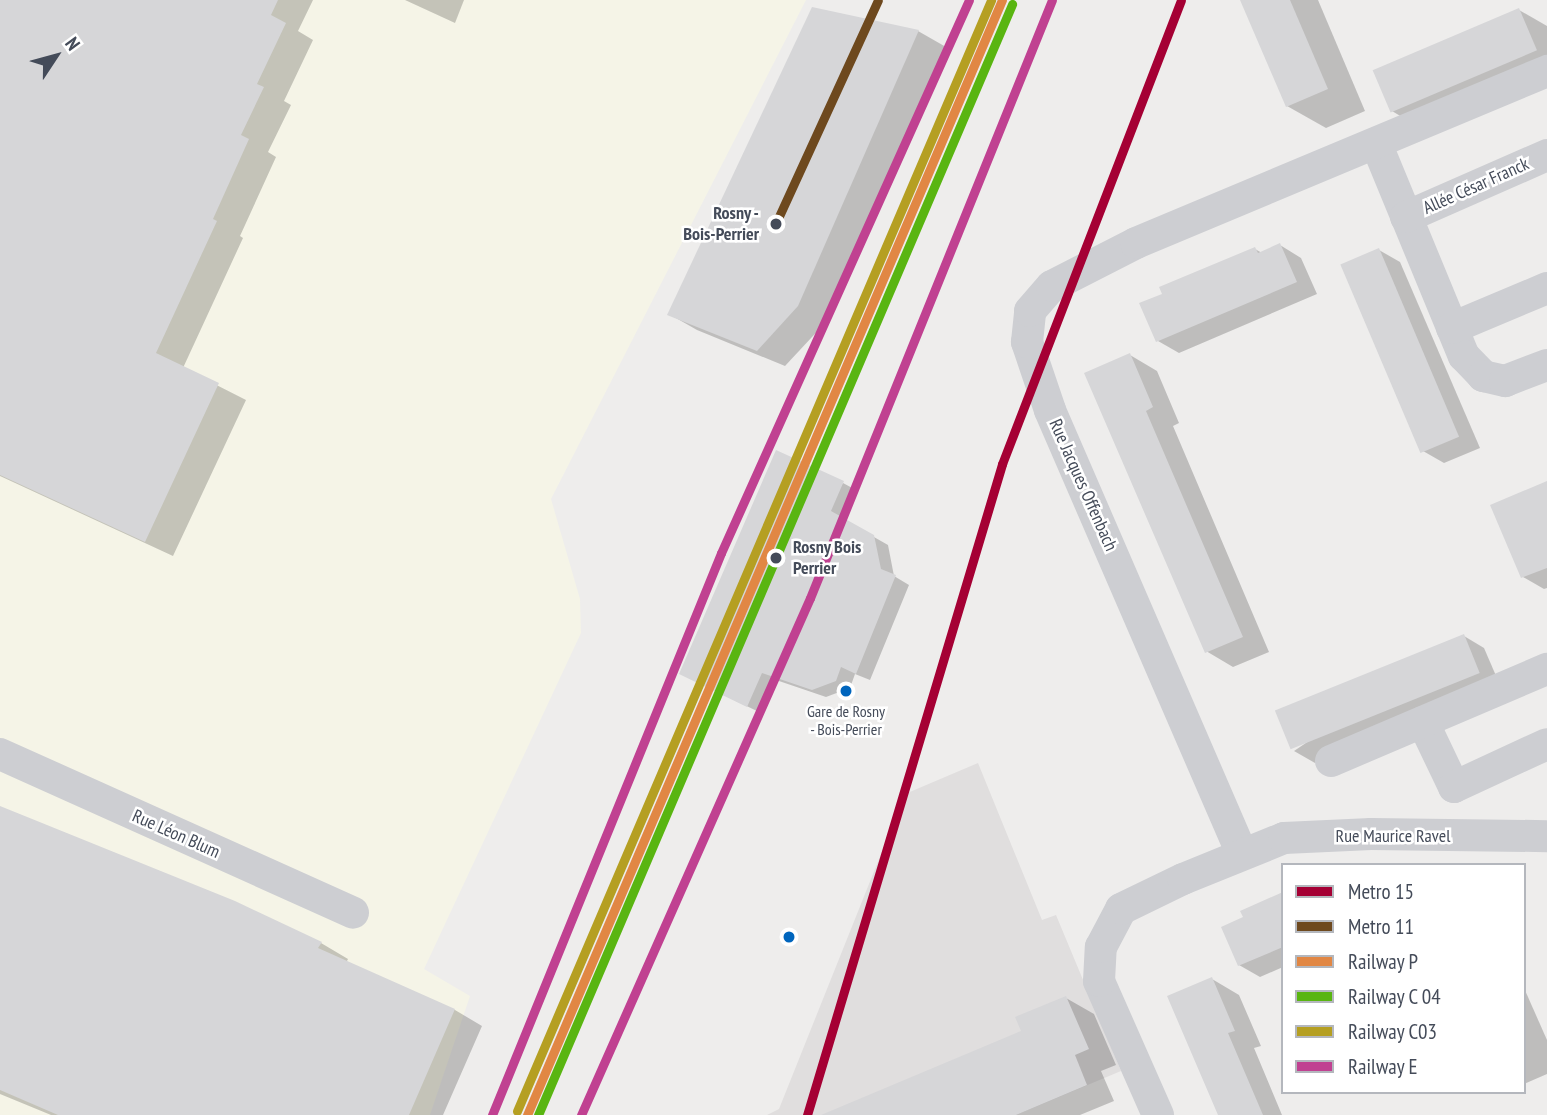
<!DOCTYPE html>
<html>
<head>
<meta charset="utf-8">
<style>
	body { margin:0 }
	#map { position:relative; width:1547px; height:1115px; overflow:hidden; background:#eeedec; font-family:"PT Sans Narrow",sans-serif }
	div>[style] { position:absolute }
	.commercial>* { inset:0; background:#f5f4e7 }
	.education>* { inset:0; background:#e0dede }
	.shadow>* { inset:0; background:#0003 }
	.building>* { inset:0; background:#d6d6d8; transform-origin:0 0 }
	.minor>* { height:32px; margin:-16px; padding:0 16px; transform-origin:16px; border-radius:16px; background:#cdced2 }
	.rail-1>* { height:9px; margin:-4.5px; padding:0 4.5px; transform-origin:4.5px; border-radius:4.5px; background:#e18744 }
	.rail-2>* { height:9px; margin:-4.5px; padding:0 4.5px; transform-origin:4.5px; border-radius:4.5px; background:#59b511 }
	.rail-3>* { height:9px; margin:-4.5px; padding:0 4.5px; transform-origin:4.5px; border-radius:4.5px; background:#b59f22 }
	.rail-4>* { height:9px; margin:-4.5px; padding:0 4.5px; transform-origin:4.5px; border-radius:4.5px; background:#c04191 }
	.metro-1>* { height:9px; margin:-4.5px; padding:0 4.5px; transform-origin:4.5px; border-radius:4.5px; background:#a50034 }
	.metro-2>* { height:9px; margin:-4.5px; padding:0 4.5px; transform-origin:4.5px; border-radius:4.5px; background:#6e491e }
	.dots>* { width:19px; height:19px; translate:-50% -50%; box-sizing:border-box; border:4px solid #fff; border-radius:50% }
	span { translate:-50% -50%; white-space:nowrap; text-align:center; line-height:1.15; -webkit-text-stroke:5px #fff; paint-order:stroke }
	.bus-label { font-size:16px; color:#444b59 }
	.street-label { font-size:18px; color:#444b59 }
	.stop-label { font-size:18px; color:#444b59; font-weight:700 }
	.right { translate:-100% -50%; text-align:right }
	.left { translate:0 -50%; text-align:left }
	.legend { position:absolute; left:1281px; top:863px; width:245px; height:231px; box-sizing:border-box; background:#fff; border:2px solid #b4b7bd; margin:0; padding:9px 12px; list-style:none; font-size:21px; color:#444b59 }
	.legend li { display:flex; align-items:center; gap:14px; height:35px }
	.legend b { width:35px; border:2px solid #b4b7bd }
	.north { position:absolute; left:21px; top:21px; width:70px; height:70px; -webkit-text-stroke:5px #fff; paint-order:stroke; rotate:54deg; font-size:19px; font-weight:700; line-height:28px; text-align:center; color:#444b59 }
	.north::after { content:''; display:block; margin:auto; width:24px; height:32px; background:#444b59; clip-path:polygon(50% 0,100% 100%,50% 72%,0 100%) }
</style>
</head>
<body>
<div id="map">
	<div class="commercial">
		<i style="clip-path:polygon(0 0,806px 0,551px 499px,580px 599px,581px 633px,424px 969px,470px 996px,430px 1115px,0 1115px)"></i>
	</div>
	<div class="education">
		<i style="clip-path:polygon(978px 763px,1042px 920px,1056px 915px,1121px 1071px,1016px 1115px,767px 1115px,779px 1109px,905px 794px)"></i>
	</div>
	<div class="shadow">
		<i style="clip-path:polygon(0 0,313px 0,298px 31px,313px 40px,284px 101px,291px 105px,268px 152px,276px 157px,240px 236px,243px 238px,183px 368px,246px 400px,173px 556px,0 476px)"></i>
		<i style="clip-path:polygon(405px 0,464px 0,455px 23px)"></i>
		<i style="clip-path:polygon(1242px 0,1318px 0,1365px 111px,1326px 128px,1287px 106px)"></i>
		<i style="clip-path:polygon(1519px 10px,1547px 26px,1547px 84px,1430px 134px,1392px 111px)"></i>
		<i style="clip-path:polygon(918px 31px,946px 47px,826px 322px,785px 366px,697px 330px,669px 314px)"></i>
		<i style="clip-path:polygon(1280px 245px,1301px 258px,1317px 294px,1179px 353px,1158px 341px,1164px 295px,1255px 249px,1262px 253px)"></i>
		<i style="clip-path:polygon(1379px 250px,1400px 262px,1480px 448px,1444px 463px,1423px 451px)"></i>
		<i style="clip-path:polygon(1130px 355px,1157px 371px,1179px 423px,1173px 426px,1269px 652px,1233px 667px,1206px 651px)"></i>
		<i style="clip-path:polygon(843px 483px,856px 490px,844px 520px,888px 545px,894px 576px,909px 585px,870px 680px,855px 674px,850px 688px,826px 697px,776px 680px,761px 713px,695px 681px)"></i>
		<i style="clip-path:polygon(1547px 483px,1547px 588px,1544px 589px,1523px 577px)"></i>
		<i style="clip-path:polygon(1464px 636px,1484px 648px,1500px 685px,1315px 763px,1294px 751px)"></i>
		<i style="clip-path:polygon(0 808px,321px 943px,348px 959px,346px 963px,455px 1010px,482px 1026px,443px 1115px,51px 1115px,0 1094px)"></i>
		<i style="clip-path:polygon(1283px 894px,1283px 967px,1260px 977px,1239px 965px,1246px 918px)"></i>
		<i style="clip-path:polygon(1212px 979px,1239px 995px,1261px 1046px,1254px 1048px,1282px 1115px,1219px 1115px)"></i>
		<i style="clip-path:polygon(1524px 988px,1547px 1040px,1547px 1074px,1524px 1084px)"></i>
		<i style="clip-path:polygon(1066px 998px,1094px 1014px,1116px 1065px,1101px 1071px,1114px 1101px,1080px 1115px,825px 1115px,1023px 1032px)"></i>
	</div>
	<div class="building">
		<i style="clip-path:polygon(0 0,278px 0,271px 15px,286px 23px,257px 84px,264px 87px,241px 135px,249px 139px,213px 219px,217px 221px,156px 353px,219px 383px,145px 542px,0 475px)"></i>
		<i style="clip-path:polygon(1240px 0,1290px 0,1328px 89px,1286px 107px)"></i>
		<i style="clip-path:polygon(812px 7px,919px 30px,798px 306px,757px 351px,667px 315px)"></i>
		<i style="left:1519px;top:8px;width:46px;height:159px;rotate:67deg"></i>
		<i style="clip-path:polygon(1280px 243px,1297px 282px,1156px 342px,1139px 303px,1162px 294px,1159px 287px,1255px 247px,1258px 253px)"></i>
		<i style="left:1379px;top:248px;width:205px;height:42px;rotate:67deg"></i>
		<i style="clip-path:polygon(1130px 353px,1153px 407px,1146px 411px,1243px 637px,1205px 653px,1084px 373px)"></i>
		<i style="clip-path:polygon(776px 450px,844px 481px,831px 511px,874px 535px,881px 569px,896px 575px,856px 674px,841px 667px,836px 681px,812px 690px,762px 673px,747px 707px,679px 674px)"></i>
		<i style="clip-path:polygon(1547px 481px,1547px 568px,1521px 578px,1490px 505px)"></i>
		<i style="left:1464px;top:634px;width:42px;height:204px;rotate:68deg"></i>
		<i style="clip-path:polygon(0 806px,235px 901px,322px 942px,318px 948px,455px 1009px,409px 1115px,58px 1115px,0 1090px)"></i>
		<i style="clip-path:polygon(1283px 892px,1283px 947px,1238px 966px,1221px 927px,1243px 917px,1240px 911px)"></i>
		<i style="clip-path:polygon(1212px 977px,1235px 1031px,1228px 1033px,1263px 1115px,1218px 1115px,1167px 996px)"></i>
		<i style="clip-path:polygon(1066px 996px,1089px 1049px,1075px 1055px,1087px 1085px,1016px 1115px,821px 1115px,1021px 1031px,1015px 1017px)"></i>
	</div>
	<div class="minor">
		<i style="left:1376px;top:143px;width:230px;rotate:67.6deg"></i>
		<i style="left:1464px;top:356px;width:28px;rotate:46deg"></i>
		<i style="left:1483px;top:376px;width:23px;rotate:13deg"></i>
		<i style="left:1505px;top:381px;width:45px;rotate:-20.9deg"></i>
		<i style="left:1406px;top:217px;width:154px;rotate:-23.7deg"></i>
		<i style="left:1452px;top:328px;width:103px;rotate:-22.8deg"></i>
		<i style="left:1423px;top:722px;width:72px;rotate:64.5deg"></i>
		<i style="left:1454px;top:787px;width:102px;rotate:-24.8deg"></i>
		<i style="left:0;top:754px;width:387px;rotate:24.2deg"></i>
		<i style="left:1331px;top:761px;width:235px;rotate:-23.1deg"></i>
		<i style="left:1242px;top:854px;width:484px;rotate:-113.4deg"></i>
		<i style="left:1050px;top:410px;width:72px;rotate:-108.7deg"></i>
		<i style="left:1027px;top:342px;width:31px;rotate:-84deg"></i>
		<i style="left:1030px;top:311px;width:33px;rotate:-49deg"></i>
		<i style="left:1052px;top:286px;width:94px;rotate:-27.1deg"></i>
		<i style="left:1136px;top:243px;width:446px;rotate:-22.7deg"></i>
		<i style="left:1158px;top:1115px;width:146px;rotate:-113.8deg"></i>
		<i style="left:1099px;top:981px;width:34px;rotate:-87deg"></i>
		<i style="left:1101px;top:947px;width:43px;rotate:-62.2deg"></i>
		<i style="left:1121px;top:909px;width:69px;rotate:-25.8deg"></i>
		<i style="left:1183px;top:879px;width:109px;rotate:-22.1deg"></i>
		<i style="left:1284px;top:838px;width:87px;rotate:-2.6deg"></i>
		<i style="left:1371px;top:834px;width:176px;rotate:0.7deg"></i>
	</div>
	<div class="rail-1">
		<i style="left:527px;top:1115px;width:1212px;rotate:-66.93deg"></i>
	</div>
	<div class="rail-2">
		<i style="left:538px;top:1115px;width:1208px;rotate:-66.89deg"></i>
	</div>
	<div class="rail-3">
		<i style="left:517px;top:1111px;width:1208px;rotate:-66.89deg"></i>
	</div>
	<div class="rail-4">
		<i style="left:492px;top:1115px;width:607px;rotate:-67.83deg"></i>
		<i style="left:721px;top:553px;width:606px;rotate:-65.85deg"></i>
		<i style="left:581px;top:1115px;width:565px;rotate:-66.11deg"></i>
		<i style="left:810px;top:598px;width:645px;rotate:-67.97deg"></i>
	</div>
	<div class="metro-1">
		<i style="left:807px;top:1115px;width:680px;rotate:-73.32deg"></i>
		<i style="left:1002px;top:464px;width:497px;rotate:-68.9deg"></i>
	</div>
	<div class="metro-2">
		<i style="left:775px;top:225px;width:247px;rotate:-65.4deg"></i>
	</div>
	<div class="dots">
		<i style="left:776px;top:224px;background:#444b59"></i>
		<i style="left:776px;top:558px;background:#444b59"></i>
		<i style="left:846px;top:691px;background:#0065bd"></i>
		<i style="left:789px;top:937px;background:#0065bd"></i>
	</div>
	<div class="bus-label">
		<span style="left:846px;top:720px">Gare de Rosny<br>- Bois-Perrier</span>
	</div>
	<div class="street-label">
		<span style="left:1476px;top:186px;rotate:-24deg">Allée César Franck</span>
		<span style="left:1083px;top:485px;rotate:66deg">Rue Jacques Offenbach</span>
		<span style="left:176px;top:834px;rotate:24deg">Rue Léon Blum</span>
		<span style="left:1393px;top:836px">Rue Maurice Ravel</span>
	</div>
	<div class="stop-label">
		<span class="right" style="left:759px;top:224px">Rosny -<br>Bois-Perrier</span>
		<span class="left" style="left:793px;top:558px">Rosny Bois<br>Perrier</span>
	</div>
	<ul class="legend">
	<li><b style="height:9px;background:#a50034"></b>Metro 15</li>
	<li><b style="height:9px;background:#6e491e"></b>Metro 11</li>
	<li><b style="height:9px;background:#e18744"></b>Railway P</li>
	<li><b style="height:9px;background:#59b511"></b>Railway C 04</li>
	<li><b style="height:9px;background:#b59f22"></b>Railway C03</li>
	<li><b style="height:9px;background:#c04191"></b>Railway E</li>
	</ul>
	<div class="north">N</div>
</div>
</body>
</html>
